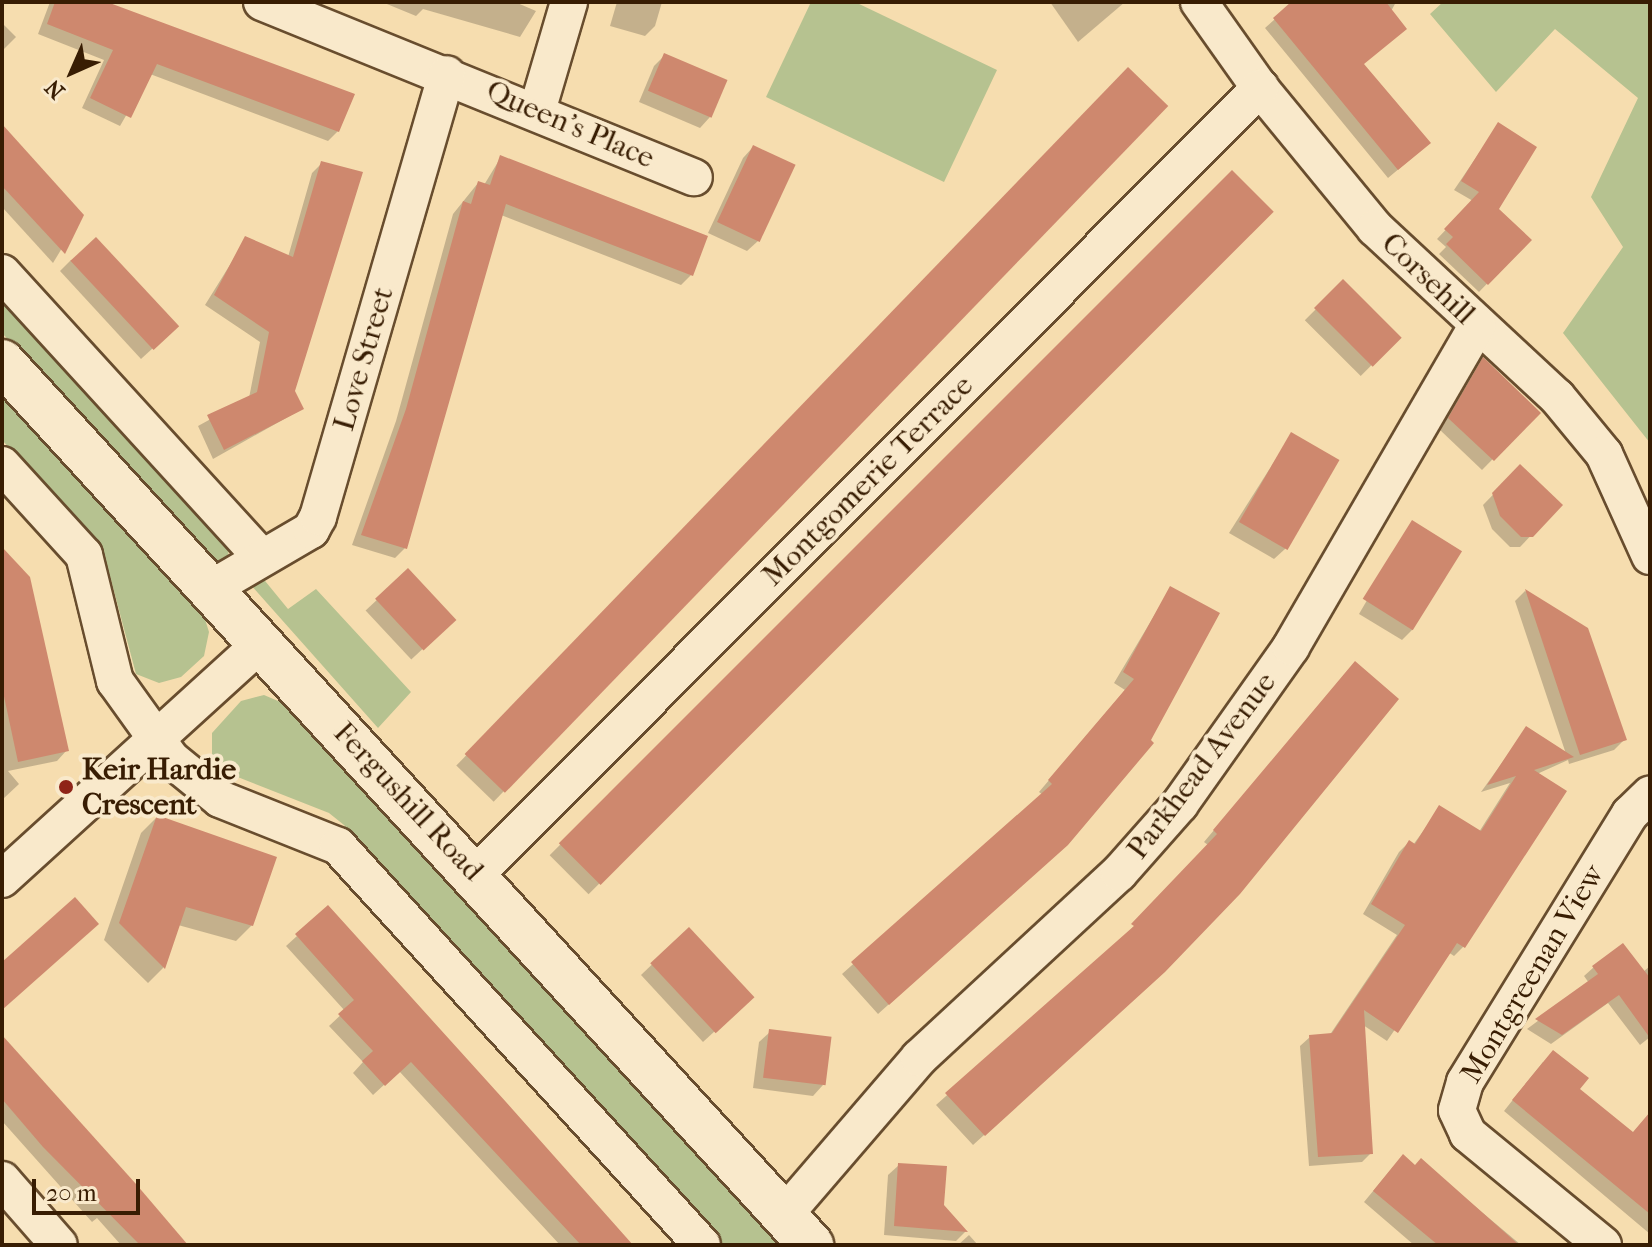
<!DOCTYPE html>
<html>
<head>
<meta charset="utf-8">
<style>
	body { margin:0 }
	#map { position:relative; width:1652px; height:1247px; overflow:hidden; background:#f6ddaf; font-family:"IM FELL French Canon",serif }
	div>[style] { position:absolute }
	.green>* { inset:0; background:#b6c290 }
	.shadow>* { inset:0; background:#0003; transform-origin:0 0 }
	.building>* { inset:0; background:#ce886e; transform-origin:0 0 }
	.roads { filter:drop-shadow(2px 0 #684d2e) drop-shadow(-2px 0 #684d2e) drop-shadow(0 2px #684d2e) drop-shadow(0 -2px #684d2e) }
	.street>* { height:36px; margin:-18px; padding:0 18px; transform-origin:18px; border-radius:18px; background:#f9e9cb }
	.secondary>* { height:44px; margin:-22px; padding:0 22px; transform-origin:22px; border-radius:22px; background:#f9e9cb }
	.dots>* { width:22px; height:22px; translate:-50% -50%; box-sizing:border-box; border:4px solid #f9e9cb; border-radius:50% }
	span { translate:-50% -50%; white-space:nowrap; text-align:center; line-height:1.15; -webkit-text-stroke:8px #f9e9cb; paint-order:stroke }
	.street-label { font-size:30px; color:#381d03 }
	.poi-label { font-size:30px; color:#381d03; font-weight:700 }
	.left { translate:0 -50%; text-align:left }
	.frame { position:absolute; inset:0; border:4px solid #381d03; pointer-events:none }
	.north { position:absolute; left:32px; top:32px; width:80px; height:80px; -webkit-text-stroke:6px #f9e9cb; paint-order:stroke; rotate:225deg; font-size:22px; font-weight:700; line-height:32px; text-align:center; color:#381d03 }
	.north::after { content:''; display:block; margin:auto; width:28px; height:36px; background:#381d03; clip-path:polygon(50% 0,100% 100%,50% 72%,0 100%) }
	.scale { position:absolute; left:32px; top:1179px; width:108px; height:36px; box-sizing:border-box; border:4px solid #381d03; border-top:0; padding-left:10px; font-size:24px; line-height:28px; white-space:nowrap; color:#381d03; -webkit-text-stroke:6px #f9e9cb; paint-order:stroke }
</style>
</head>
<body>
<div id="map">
	<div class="green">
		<i style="clip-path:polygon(811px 2px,855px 2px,997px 70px,944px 182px,766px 97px)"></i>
		<i style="clip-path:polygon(1443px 2px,1650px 2px,1650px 443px,1563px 333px,1623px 247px,1591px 197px,1638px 98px,1555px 29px,1496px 92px,1430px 14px)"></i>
		<i style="clip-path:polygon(2px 295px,229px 544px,228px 558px,216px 564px,207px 557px,2px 333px)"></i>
		<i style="clip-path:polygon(2px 389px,204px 616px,209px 632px,204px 656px,181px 677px,159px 683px,136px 674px,103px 550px,2px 440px)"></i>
		<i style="clip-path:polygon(261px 576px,288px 609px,316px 589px,411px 692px,378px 728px,250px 584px)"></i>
		<i style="clip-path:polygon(264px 695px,292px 707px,779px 1245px,724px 1245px,344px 825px,329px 813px,225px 772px,212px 754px,212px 733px,241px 701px)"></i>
	</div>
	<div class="shadow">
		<i style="clip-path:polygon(50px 2px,103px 2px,338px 131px,328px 141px,150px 74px,120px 126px,82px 108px,104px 60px,38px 34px)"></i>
		<i style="clip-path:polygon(382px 2px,515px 2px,536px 11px,520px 37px,423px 9px,416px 16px)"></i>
		<i style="clip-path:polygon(617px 2px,662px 2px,655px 26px,645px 36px,610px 26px)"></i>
		<i style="clip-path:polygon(1050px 2px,1125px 2px,1078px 42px)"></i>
		<i style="clip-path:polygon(1294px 2px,1396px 2px,1362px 65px,1419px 152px,1388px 178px,1265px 28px)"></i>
		<i style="clip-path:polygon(2px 23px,16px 37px,2px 51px)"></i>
		<i style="clip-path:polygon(664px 56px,710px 117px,700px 128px,639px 102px,654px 66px)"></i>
		<i style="left:1128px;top:70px;width:52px;height:967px;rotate:44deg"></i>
		<i style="clip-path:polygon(1498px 125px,1496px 209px,1529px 240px,1479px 292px,1439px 254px,1446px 247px,1437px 239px,1473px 201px,1454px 190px)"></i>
		<i style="clip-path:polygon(2px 127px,82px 215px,53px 263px,2px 207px)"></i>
		<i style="clip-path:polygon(753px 147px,758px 241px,747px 251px,708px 233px,743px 158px)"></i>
		<i style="clip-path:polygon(501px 157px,691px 275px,681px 285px,501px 215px,405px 548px,395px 558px,352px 545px,396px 421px,453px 214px,478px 183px,484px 185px)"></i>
		<i style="clip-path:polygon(322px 163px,293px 391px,302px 409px,213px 459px,198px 426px,249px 398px,260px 342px,205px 305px,246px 239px,288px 257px,312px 173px)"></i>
		<i style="left:1232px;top:173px;width:55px;height:965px;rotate:45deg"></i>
		<i style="clip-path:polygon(71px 260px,165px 337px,141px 359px,60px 271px)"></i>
		<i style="left:1343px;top:282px;width:79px;height:54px;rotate:45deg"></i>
		<i style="clip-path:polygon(1483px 360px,1538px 413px,1482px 470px,1439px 429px)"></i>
		<i style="clip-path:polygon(1291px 435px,1285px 549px,1274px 559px,1229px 533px)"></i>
		<i style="clip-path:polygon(1520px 467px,1560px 505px,1520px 547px,1510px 547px,1492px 529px,1483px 505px)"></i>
		<i style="clip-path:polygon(1412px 523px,1412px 630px,1402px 640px,1359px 614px)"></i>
		<i style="clip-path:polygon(2px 551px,67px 750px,57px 761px,8px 771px,19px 784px,2px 800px)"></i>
		<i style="left:408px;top:571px;width:67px;height:58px;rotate:47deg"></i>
		<i style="clip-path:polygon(1170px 589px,1217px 614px,1055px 855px,878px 1014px,842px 974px,1043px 795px,1039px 792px,1125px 690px,1114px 683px)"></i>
		<i style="clip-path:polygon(1525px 591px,1586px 629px,1624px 740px,1614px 750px,1569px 764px,1568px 760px,1537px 774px,1463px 947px,1454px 956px,1448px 952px,1387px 1041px,1363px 1025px,1371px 1153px,1362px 1162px,1309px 1166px,1300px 1046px,1310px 1037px,1329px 1036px,1397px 935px,1363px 914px,1399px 852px,1409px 842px,1413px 845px,1440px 808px,1479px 832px,1510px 783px,1481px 792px,1527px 728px,1566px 754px,1515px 601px)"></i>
		<i style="clip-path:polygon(1345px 674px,1152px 983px,973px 1145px,936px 1105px,1124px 937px,1208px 845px,1204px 842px)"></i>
		<i style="clip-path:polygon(157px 817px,252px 925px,236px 941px,178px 925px,163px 968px,148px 983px,104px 940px,141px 833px)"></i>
		<i style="clip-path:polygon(688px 930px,740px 1008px,703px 1042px,641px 975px)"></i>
		<i style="clip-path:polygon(297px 936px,632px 1245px,560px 1245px,399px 1071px,373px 1095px,353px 1073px,363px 1062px,329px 1026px,345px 1011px,286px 946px)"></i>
		<i style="clip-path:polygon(1650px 966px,1650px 1037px,1640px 1045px,1608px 1003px,1551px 1044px,1527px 1029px,1589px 983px,1584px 976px,1594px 967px,1643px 972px)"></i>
		<i style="clip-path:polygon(770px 1032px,823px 1085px,813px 1096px,753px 1088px,759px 1042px)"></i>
		<i style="clip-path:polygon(2px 1043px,186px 1245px,121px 1245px,97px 1218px,92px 1222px,2px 1121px)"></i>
		<i style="clip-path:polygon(1543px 1062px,1632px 1134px,1650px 1113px,1650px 1234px,1504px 1111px)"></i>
		<i style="clip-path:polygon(1421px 1161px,1521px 1245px,1414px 1245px,1364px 1202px,1393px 1167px,1415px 1167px)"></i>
		<i style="clip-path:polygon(899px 1165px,966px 1231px,956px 1241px,884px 1235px,888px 1175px)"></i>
		<i style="clip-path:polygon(969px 1235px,978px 1245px,958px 1245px)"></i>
	</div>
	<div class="building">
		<i style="clip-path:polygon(55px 2px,107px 2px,355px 94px,339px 132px,157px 64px,131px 118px,90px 98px,113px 50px,47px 24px)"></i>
		<i style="clip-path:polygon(1291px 2px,1386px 2px,1407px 29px,1364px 64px,1431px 143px,1398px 170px,1273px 18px)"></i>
		<i style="left:664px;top:53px;width:69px;height:41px;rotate:23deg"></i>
		<i style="left:1128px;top:67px;width:56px;height:955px;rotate:44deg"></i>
		<i style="clip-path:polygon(1498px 122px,1537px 147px,1499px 209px,1532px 240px,1488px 285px,1446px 244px,1453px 237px,1444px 229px,1479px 192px,1461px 181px)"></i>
		<i style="clip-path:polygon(2px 124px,84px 215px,65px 254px,2px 186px)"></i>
		<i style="left:753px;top:145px;width:47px;height:85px;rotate:25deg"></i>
		<i style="clip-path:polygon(500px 155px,708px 236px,693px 276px,506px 204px,407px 549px,361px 535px,406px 409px,463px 201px,471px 204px,478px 181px,490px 185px)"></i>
		<i style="clip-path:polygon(321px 161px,363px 172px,295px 391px,304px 409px,224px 450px,207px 415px,257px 392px,269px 332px,214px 295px,245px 236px,293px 257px)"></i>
		<i style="left:1232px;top:170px;width:59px;height:952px;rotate:45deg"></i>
		<i style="left:96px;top:237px;width:122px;height:35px;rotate:47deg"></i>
		<i style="left:1343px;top:279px;width:83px;height:41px;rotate:45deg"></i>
		<i style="clip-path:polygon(1483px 357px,1541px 413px,1494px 461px,1448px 418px)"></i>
		<i style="left:1291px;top:432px;width:56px;height:104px;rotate:30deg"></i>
		<i style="clip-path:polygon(1520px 464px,1563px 505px,1533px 537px,1521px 537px,1500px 516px,1492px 493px)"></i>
		<i style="left:1412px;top:520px;width:59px;height:93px;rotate:32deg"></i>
		<i style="clip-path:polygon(2px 547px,30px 577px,69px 751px,18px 762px,2px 687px)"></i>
		<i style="left:408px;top:568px;width:71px;height:45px;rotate:47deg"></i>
		<i style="clip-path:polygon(1170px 586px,1220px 613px,1151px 740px,1154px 743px,1068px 845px,889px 1005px,851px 962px,1052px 784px,1048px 780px,1134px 679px,1123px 672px)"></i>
		<i style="clip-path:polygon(1525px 589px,1588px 628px,1627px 740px,1580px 755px)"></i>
		<i style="clip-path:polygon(1355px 661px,1399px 699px,1240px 894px,1165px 972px,985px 1136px,945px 1093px,1134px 926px,1131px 924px,1217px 834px,1213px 830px)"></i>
		<i style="clip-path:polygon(1526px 726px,1574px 757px,1534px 770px,1567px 791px,1465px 948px,1457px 943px,1398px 1033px,1364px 1010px,1373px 1154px,1318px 1157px,1309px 1035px,1332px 1033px,1405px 925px,1371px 904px,1409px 840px,1415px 844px,1439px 805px,1481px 831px,1516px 776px,1487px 785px)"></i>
		<i style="clip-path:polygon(157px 815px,277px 857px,253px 926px,186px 907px,165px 969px,119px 923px)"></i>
		<i style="clip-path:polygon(75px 897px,99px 924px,2px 1010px,2px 962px)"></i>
		<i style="clip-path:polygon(328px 905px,506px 1102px,633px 1245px,581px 1245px,411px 1062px,385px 1086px,362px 1061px,373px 1051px,338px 1014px,354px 1000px,295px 934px)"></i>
		<i style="left:689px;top:927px;width:96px;height:53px;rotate:47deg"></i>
		<i style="clip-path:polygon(1623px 943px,1650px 978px,1650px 1038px,1619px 995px,1562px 1035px,1535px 1019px,1598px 974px,1592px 966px)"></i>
		<i style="left:769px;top:1029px;width:63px;height:49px;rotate:7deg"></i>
		<i style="clip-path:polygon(2px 1035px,136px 1184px,188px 1245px,140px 1245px,43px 1147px,2px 1099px)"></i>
		<i style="clip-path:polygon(1553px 1050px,1589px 1078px,1580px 1089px,1633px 1132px,1650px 1112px,1650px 1214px,1512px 1100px)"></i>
		<i style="clip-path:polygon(1403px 1154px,1415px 1165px,1421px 1158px,1519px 1245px,1438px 1245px,1373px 1191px)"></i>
		<i style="clip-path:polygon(898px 1163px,947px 1166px,944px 1205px,968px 1232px,894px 1226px)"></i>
	</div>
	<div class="roads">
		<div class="street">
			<i style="left:262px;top:2px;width:466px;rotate:22.1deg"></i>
			<i style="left:1199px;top:2px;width:105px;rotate:54.7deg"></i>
			<i style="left:1260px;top:88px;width:181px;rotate:50.6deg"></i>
			<i style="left:1375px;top:228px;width:248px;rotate:42.9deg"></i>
			<i style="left:1557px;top:397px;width:74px;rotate:50.5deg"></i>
			<i style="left:1604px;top:454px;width:112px;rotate:65.7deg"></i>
			<i style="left:537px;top:111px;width:114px;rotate:-73.6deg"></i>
			<i style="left:2px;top:273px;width:384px;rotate:47.6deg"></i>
			<i style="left:2px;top:465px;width:122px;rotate:47.7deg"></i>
			<i style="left:84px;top:555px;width:130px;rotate:76.2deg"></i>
			<i style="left:115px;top:681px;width:96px;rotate:54.3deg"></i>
			<i style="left:171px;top:759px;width:63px;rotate:39.2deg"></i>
			<i style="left:220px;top:799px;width:127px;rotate:21.7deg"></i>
			<i style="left:338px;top:846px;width:540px;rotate:47.63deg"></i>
			<i style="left:210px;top:589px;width:117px;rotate:-30.3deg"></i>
			<i style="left:311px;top:530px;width:15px;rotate:-62deg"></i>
			<i style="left:318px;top:517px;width:461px;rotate:-73.8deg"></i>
			<i style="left:475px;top:875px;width:1112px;rotate:-45.07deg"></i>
			<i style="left:2px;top:879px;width:350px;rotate:-42.3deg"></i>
			<i style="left:2px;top:1180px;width:86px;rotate:48.8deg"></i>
			<i style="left:784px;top:1215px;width:207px;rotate:-49.3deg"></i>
			<i style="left:919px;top:1058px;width:272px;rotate:-42.8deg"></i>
			<i style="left:1119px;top:873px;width:92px;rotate:-48.5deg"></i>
			<i style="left:1180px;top:804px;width:192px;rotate:-54.7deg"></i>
			<i style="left:1291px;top:647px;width:371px;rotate:-59.9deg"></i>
			<i style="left:1603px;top:1245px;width:175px;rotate:-140.6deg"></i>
			<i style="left:1468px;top:1134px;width:26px;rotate:-115deg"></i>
			<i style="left:1457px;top:1110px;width:29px;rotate:-74deg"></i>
			<i style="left:1465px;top:1082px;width:315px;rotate:-58.4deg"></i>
			<i style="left:1630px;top:814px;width:28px;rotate:-44deg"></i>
		</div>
		<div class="secondary">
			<i style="left:2px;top:362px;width:1198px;rotate:47.5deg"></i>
		</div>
	</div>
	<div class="dots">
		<i style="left:66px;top:787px;background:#8f2418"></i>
	</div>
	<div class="street-label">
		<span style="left:570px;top:125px;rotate:23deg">Queen's Place</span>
		<span style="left:1428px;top:279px;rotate:44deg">Corsehill</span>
		<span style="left:364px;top:359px;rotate:-74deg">Love Street</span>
		<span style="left:868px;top:481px;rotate:-45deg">Montgomerie Terrace</span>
		<span style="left:1202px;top:766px;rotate:-53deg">Parkhead Avenue</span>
		<span style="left:408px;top:802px;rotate:47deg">Fergushill Road</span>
		<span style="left:1533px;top:974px;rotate:-59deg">Montgreenan View</span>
	</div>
	<div class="poi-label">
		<span class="left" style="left:82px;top:787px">Keir Hardie<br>Crescent</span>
	</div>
	<div class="frame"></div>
	<div class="north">N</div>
	<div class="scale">20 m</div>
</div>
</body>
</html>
